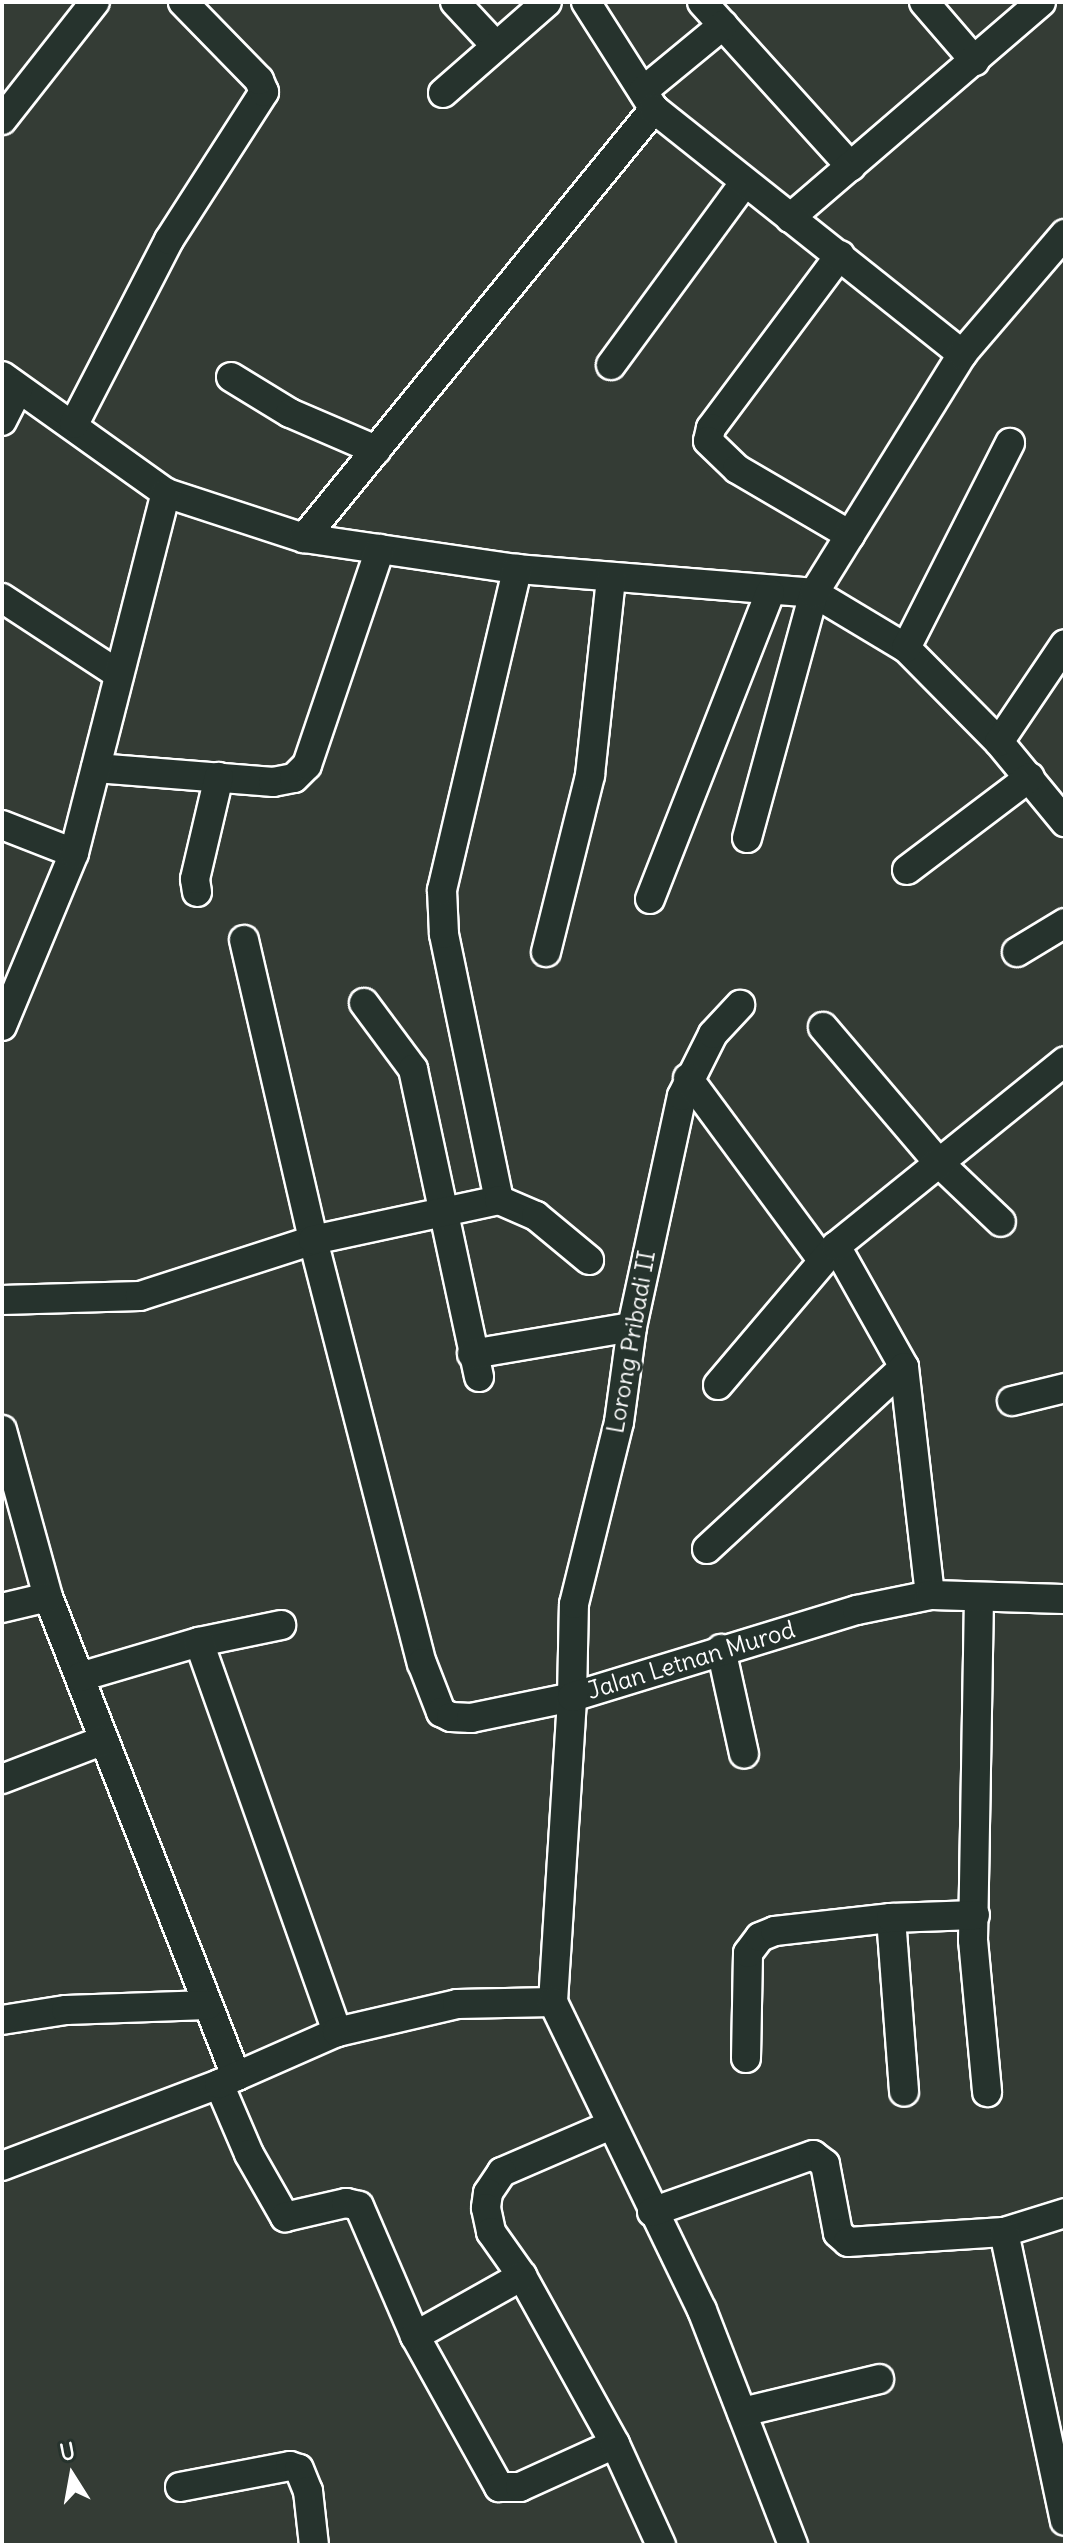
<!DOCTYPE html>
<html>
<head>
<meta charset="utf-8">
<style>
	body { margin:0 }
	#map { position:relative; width:1067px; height:2547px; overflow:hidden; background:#343c35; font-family:Delius,sans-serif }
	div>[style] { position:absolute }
	.roads { filter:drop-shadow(2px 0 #fff) drop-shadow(-2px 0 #fff) drop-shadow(0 2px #fff) drop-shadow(0 -2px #fff) }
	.minor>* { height:28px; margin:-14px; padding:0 14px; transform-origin:14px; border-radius:14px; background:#26332d }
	span { translate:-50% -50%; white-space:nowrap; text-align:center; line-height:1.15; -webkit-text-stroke:6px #26332d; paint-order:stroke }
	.street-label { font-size:24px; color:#fff }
	.frame { position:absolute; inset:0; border:4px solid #fff; pointer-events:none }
	.north { position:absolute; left:32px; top:2435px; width:80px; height:80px; -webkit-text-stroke:6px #26332d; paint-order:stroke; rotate:349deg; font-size:22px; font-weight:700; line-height:32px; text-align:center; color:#fff }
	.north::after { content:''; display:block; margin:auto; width:28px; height:36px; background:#fff; clip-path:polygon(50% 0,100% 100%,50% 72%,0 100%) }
</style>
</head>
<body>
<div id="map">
	<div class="roads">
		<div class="minor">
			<i style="left:455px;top:2px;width:60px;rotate:47deg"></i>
			<i style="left:586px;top:2px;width:127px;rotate:57.6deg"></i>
			<i style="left:702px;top:2px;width:222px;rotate:47.9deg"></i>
			<i style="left:924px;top:2px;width:78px;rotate:49.2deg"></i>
			<i style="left:643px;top:91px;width:104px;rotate:-39.5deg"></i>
			<i style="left:443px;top:93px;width:138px;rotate:-41.2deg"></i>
			<i style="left:2px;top:120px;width:150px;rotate:-51.8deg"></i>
			<i style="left:790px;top:218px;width:331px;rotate:-40.7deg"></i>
			<i style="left:840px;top:255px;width:216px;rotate:126.7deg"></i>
			<i style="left:711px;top:428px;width:13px;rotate:103deg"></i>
			<i style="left:708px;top:441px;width:40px;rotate:44deg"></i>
			<i style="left:737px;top:469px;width:131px;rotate:30.3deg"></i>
			<i style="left:611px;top:365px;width:225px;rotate:-53.8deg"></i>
			<i style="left:2px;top:376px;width:201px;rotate:35.5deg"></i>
			<i style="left:166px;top:493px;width:145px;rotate:18.1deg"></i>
			<i style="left:304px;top:538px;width:215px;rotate:8.3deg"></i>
			<i style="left:517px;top:569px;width:298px;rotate:4.6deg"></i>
			<i style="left:814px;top:593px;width:107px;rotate:30.9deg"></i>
			<i style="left:906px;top:648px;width:132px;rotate:45.3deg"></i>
			<i style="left:999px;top:742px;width:104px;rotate:50.5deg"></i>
			<i style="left:231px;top:377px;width:69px;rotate:31.4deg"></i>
			<i style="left:290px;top:413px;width:94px;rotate:23.3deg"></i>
			<i style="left:2px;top:421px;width:36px;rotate:-63deg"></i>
			<i style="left:74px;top:424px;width:207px;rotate:-62.7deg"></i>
			<i style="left:169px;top:240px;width:176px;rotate:-57.3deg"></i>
			<i style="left:264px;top:92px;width:13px;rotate:-113deg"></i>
			<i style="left:259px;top:80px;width:109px;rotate:-134.3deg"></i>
			<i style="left:304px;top:538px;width:554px;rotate:-50.79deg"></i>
			<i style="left:654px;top:109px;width:394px;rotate:38.5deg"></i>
			<i style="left:2px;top:598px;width:139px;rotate:33.2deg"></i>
			<i style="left:906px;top:648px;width:230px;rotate:-63.1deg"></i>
			<i style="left:999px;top:742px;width:118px;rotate:-56deg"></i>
			<i style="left:96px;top:768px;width:178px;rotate:4.5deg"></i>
			<i style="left:273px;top:782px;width:21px;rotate:-11deg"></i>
			<i style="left:294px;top:778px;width:18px;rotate:-45deg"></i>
			<i style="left:307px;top:765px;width:228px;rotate:-71.3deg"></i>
			<i style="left:2px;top:825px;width:77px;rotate:21.3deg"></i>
			<i style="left:747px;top:838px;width:254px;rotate:-74.7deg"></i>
			<i style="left:814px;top:593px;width:281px;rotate:-58.2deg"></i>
			<i style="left:962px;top:354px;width:158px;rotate:-49.4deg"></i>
			<i style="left:907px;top:870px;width:154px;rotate:-37.1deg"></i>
			<i style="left:197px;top:892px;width:13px;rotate:-99deg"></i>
			<i style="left:195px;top:879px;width:105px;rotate:-76.8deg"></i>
			<i style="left:650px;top:899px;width:329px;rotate:-68.6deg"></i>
			<i style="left:244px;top:940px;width:308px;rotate:77deg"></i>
			<i style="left:313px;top:1240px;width:437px;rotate:75.6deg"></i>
			<i style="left:422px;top:1663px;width:53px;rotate:68.8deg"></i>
			<i style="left:441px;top:1712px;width:11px;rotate:27deg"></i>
			<i style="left:451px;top:1717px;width:20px;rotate:3deg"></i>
			<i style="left:471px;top:1718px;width:103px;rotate:-11.7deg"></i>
			<i style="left:572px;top:1697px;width:93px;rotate:-88.8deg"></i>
			<i style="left:574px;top:1604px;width:187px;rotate:-76.1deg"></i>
			<i style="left:619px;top:1422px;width:96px;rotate:-82.2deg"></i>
			<i style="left:632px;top:1327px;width:236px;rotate:-77.8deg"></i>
			<i style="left:682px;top:1096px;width:69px;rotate:-63.4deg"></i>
			<i style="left:713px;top:1034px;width:40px;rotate:-47deg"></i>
			<i style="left:546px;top:952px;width:182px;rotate:-76deg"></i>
			<i style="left:590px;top:775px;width:198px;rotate:-83.9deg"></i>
			<i style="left:1017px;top:952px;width:56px;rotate:-31.1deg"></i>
			<i style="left:364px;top:1003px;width:82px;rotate:53.4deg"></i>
			<i style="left:413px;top:1069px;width:315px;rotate:77.9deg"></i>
			<i style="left:2px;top:1026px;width:187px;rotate:-67.4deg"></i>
			<i style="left:74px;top:853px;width:372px;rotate:-75.7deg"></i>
			<i style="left:823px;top:1027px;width:176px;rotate:49.6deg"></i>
			<i style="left:937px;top:1161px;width:88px;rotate:43.6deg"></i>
			<i style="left:688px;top:1078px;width:226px;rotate:53.6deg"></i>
			<i style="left:499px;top:1200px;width:272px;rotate:-101.7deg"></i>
			<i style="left:444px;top:934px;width:44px;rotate:-92.6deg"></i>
			<i style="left:442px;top:890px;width:330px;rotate:-76.8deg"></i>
			<i style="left:836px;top:1246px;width:139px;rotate:60.7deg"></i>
			<i style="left:904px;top:1367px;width:229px;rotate:83.5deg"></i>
			<i style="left:2px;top:1300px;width:138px;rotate:-1.7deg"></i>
			<i style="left:140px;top:1296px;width:182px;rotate:-17.9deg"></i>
			<i style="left:313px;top:1240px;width:190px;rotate:-12.1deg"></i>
			<i style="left:499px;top:1200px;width:40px;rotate:23.4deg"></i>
			<i style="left:536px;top:1216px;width:69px;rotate:39.7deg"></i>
			<i style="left:472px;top:1354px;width:162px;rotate:-9.6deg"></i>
			<i style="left:718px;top:1385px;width:182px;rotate:-49.7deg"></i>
			<i style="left:836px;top:1246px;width:294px;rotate:-38.9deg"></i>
			<i style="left:1012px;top:1401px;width:55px;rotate:-13.8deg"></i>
			<i style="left:2px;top:1430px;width:173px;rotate:74.6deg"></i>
			<i style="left:48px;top:1597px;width:515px;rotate:68.57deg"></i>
			<i style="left:707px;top:1549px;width:268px;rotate:-42.7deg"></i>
			<i style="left:979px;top:1597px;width:343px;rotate:91deg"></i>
			<i style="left:973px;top:1940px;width:153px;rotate:84.7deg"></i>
			<i style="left:2px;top:1608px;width:47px;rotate:-13.4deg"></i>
			<i style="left:199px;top:1642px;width:84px;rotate:-11.7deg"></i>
			<i style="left:721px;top:1649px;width:107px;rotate:77.6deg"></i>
			<i style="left:80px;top:1677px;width:124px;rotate:-16.4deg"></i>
			<i style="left:199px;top:1642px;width:414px;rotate:70.5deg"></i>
			<i style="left:2px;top:1779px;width:109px;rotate:-20.9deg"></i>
			<i style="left:891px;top:1918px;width:174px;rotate:85.7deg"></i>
			<i style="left:553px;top:2002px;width:306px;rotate:-86.4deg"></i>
			<i style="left:572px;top:1697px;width:298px;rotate:-17deg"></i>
			<i style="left:857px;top:1610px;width:75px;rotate:-11.6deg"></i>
			<i style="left:930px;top:1595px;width:135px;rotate:1.7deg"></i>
			<i style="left:2px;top:2020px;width:65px;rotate:-8.9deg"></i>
			<i style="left:66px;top:2010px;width:142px;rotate:-2deg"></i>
			<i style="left:746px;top:2058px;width:105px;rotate:-88.9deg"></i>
			<i style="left:748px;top:1953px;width:20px;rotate:-53deg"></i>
			<i style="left:760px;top:1937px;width:16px;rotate:-22deg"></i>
			<i style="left:775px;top:1931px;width:117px;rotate:-6.4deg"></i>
			<i style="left:891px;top:1918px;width:84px;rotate:-2deg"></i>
			<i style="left:219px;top:2084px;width:76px;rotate:66.8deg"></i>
			<i style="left:249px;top:2154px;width:73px;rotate:60.3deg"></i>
			<i style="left:285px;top:2217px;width:63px;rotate:-12.9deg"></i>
			<i style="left:346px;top:2203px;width:13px;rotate:13deg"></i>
			<i style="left:359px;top:2206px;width:142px;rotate:66.7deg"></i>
			<i style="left:415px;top:2336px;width:173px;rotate:60.9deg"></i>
			<i style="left:499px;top:2487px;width:21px"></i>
			<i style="left:520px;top:2487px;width:104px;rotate:-24.4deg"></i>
			<i style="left:611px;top:2125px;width:119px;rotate:156.7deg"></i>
			<i style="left:502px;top:2172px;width:25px;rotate:124deg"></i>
			<i style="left:488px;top:2193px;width:15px;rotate:98deg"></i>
			<i style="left:486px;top:2208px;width:25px;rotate:78deg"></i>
			<i style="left:491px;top:2232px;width:54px;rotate:54.8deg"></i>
			<i style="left:522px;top:2276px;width:192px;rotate:61deg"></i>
			<i style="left:615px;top:2444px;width:111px;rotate:65.5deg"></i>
			<i style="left:2px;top:2166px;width:232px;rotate:-20.7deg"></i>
			<i style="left:219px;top:2084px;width:129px;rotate:-23.8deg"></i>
			<i style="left:337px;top:2032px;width:123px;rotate:-13.1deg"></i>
			<i style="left:457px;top:2004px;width:96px;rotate:-1.2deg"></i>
			<i style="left:553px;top:2002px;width:342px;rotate:64.2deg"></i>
			<i style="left:702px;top:2310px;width:252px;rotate:68.8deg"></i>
			<i style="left:652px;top:2212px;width:171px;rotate:-19.5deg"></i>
			<i style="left:813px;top:2155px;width:15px;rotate:37deg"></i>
			<i style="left:825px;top:2164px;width:70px;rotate:79.3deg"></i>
			<i style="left:838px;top:2233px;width:13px;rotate:42deg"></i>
			<i style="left:848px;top:2242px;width:156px;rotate:-3.7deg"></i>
			<i style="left:1065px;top:2213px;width:64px;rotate:162.7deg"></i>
			<i style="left:1004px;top:2232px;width:295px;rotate:78.1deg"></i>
			<i style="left:415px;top:2336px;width:123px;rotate:-29.3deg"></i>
			<i style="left:742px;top:2412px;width:141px;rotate:-13.5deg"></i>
			<i style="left:180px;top:2487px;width:112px;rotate:-10.8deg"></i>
			<i style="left:290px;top:2466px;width:9px;rotate:18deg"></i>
			<i style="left:299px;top:2469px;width:24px;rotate:68deg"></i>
			<i style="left:308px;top:2491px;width:54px;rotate:83.7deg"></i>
		</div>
	</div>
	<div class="street-label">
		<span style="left:631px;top:1342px;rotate:-80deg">Lorong Pribadi II</span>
		<span style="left:691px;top:1660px;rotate:-17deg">Jalan Letnan Murod</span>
	</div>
	<div class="frame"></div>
	<div class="north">U</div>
</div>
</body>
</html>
